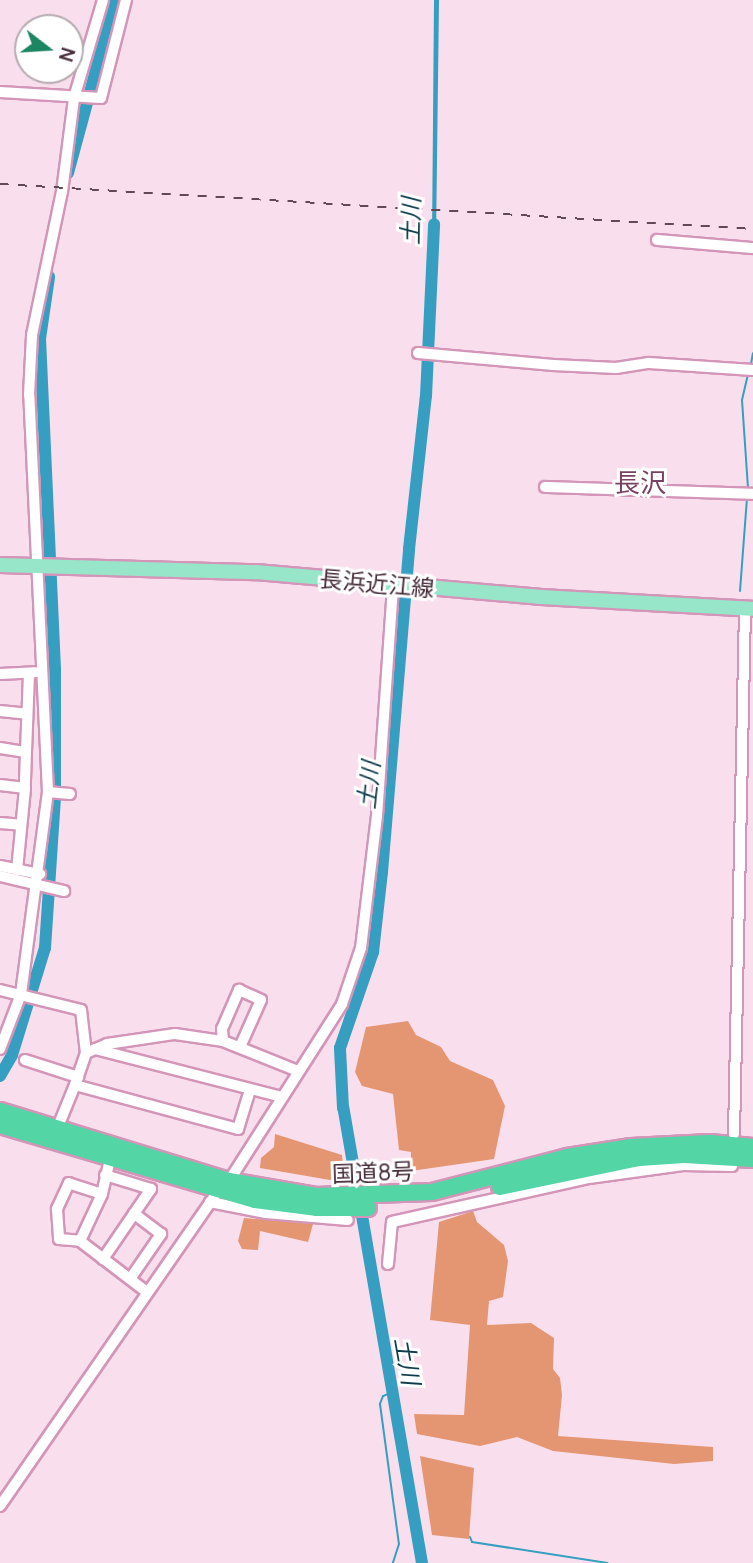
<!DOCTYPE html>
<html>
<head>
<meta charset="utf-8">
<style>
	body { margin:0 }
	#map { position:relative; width:753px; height:1563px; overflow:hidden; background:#f9dfed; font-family:Manrope,"Noto Sans JP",sans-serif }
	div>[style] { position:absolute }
	.forest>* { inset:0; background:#e49673 }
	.water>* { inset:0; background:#369ec1 }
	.stream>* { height:2px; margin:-1px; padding:0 1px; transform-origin:1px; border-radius:1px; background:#369ec1 }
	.river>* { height:12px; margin:-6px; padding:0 6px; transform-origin:6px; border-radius:6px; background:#369ec1 }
	.roads { filter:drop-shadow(2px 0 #d395b8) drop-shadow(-2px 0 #d395b8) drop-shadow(0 2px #d395b8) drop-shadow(0 -2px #d395b8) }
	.minor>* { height:10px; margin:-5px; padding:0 5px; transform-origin:5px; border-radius:5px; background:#fff }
	.major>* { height:14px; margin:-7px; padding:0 7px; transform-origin:7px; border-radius:7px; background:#98e6c9 }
	.highway>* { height:16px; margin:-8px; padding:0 8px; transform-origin:8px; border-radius:8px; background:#53d5a5 }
	.rail>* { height:2px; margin-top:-1px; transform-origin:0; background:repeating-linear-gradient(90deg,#624957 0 9px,transparent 0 18px) }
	span { translate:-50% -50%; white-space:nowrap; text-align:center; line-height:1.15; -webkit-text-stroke:6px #fff; paint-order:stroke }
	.street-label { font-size:23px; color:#452c3a }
	.water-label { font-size:24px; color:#0f3c4c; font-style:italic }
	.quarter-label { font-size:26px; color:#784262 }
	.north { position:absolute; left:14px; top:14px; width:70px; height:70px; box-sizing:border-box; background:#fff; border:2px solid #b5abb0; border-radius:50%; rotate:107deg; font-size:19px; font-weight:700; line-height:28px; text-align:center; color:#452c3a }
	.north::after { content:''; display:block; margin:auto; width:24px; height:32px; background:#1c8662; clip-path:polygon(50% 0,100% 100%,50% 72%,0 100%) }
</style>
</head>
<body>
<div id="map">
	<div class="forest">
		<i style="clip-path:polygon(408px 1021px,416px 1035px,441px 1047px,450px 1061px,493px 1080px,505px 1106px,494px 1159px,411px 1171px,411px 1152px,399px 1150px,393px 1094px,362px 1086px,355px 1072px,366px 1027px)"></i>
		<i style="clip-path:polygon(275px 1134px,342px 1155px,344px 1175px,330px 1180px,260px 1168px,261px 1158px,274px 1147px)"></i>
		<i style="clip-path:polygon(473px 1211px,477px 1222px,504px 1245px,508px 1261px,503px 1297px,489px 1301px,487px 1325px,531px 1323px,554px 1338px,553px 1369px,560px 1378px,562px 1395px,558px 1436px,713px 1447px,713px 1461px,674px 1464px,553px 1451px,517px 1437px,480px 1446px,417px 1434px,414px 1414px,464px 1415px,470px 1325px,430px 1320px,439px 1222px)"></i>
		<i style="clip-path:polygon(244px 1218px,313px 1224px,308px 1242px,260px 1231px,258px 1250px,242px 1249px,238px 1241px)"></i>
		<i style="clip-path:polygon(420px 1456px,474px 1468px,469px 1539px,432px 1535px)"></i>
	</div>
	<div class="water">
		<i style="clip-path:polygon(434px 0,439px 0,436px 240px,432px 240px)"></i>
	</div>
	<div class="stream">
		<i style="left:751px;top:364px;width:11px;rotate:-80deg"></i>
		<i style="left:748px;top:488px;width:88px;rotate:-93.9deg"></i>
		<i style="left:742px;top:400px;width:28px;rotate:-77deg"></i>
		<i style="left:740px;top:591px;width:94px;rotate:-85.7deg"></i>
		<i style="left:393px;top:1392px;width:11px;rotate:158deg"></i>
		<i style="left:383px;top:1396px;width:9px;rotate:111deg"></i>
		<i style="left:380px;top:1404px;width:141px;rotate:82.3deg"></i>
		<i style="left:399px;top:1544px;width:20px;rotate:108deg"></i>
		<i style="left:470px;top:1537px;width:5px;rotate:68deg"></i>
		<i style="left:472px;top:1542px;width:137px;rotate:8.8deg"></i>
	</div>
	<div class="river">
		<i style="left:68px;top:173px;width:179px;rotate:-74.8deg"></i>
		<i style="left:0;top:1076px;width:24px;rotate:-60deg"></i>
		<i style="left:12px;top:1055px;width:112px;rotate:-72.9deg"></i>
		<i style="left:45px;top:948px;width:151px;rotate:-86.2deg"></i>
		<i style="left:55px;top:797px;width:128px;rotate:-90deg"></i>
		<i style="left:55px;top:669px;width:330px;rotate:-92.6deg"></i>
		<i style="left:40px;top:339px;width:63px;rotate:-81.7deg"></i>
		<i style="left:422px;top:1563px;width:462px;rotate:-99.8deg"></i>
		<i style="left:343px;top:1108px;width:60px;rotate:-92.9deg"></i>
		<i style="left:340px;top:1048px;width:102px;rotate:-71deg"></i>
		<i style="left:373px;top:952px;width:81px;rotate:-83.6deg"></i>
		<i style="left:382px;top:872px;width:324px;rotate:-85.2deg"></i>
		<i style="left:409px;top:549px;width:154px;rotate:-83.7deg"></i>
		<i style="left:426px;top:396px;width:172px;rotate:-87.3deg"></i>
	</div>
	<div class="roads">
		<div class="minor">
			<i style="left:0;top:92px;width:101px;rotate:3.4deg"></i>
			<i style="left:101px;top:98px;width:101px;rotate:-75.7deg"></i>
			<i style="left:657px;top:240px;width:96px;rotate:4.8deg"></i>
			<i style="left:418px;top:353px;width:136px;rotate:5.1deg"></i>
			<i style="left:553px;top:365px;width:63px;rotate:2.7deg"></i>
			<i style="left:616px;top:368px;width:33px;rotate:-9deg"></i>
			<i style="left:649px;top:363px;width:104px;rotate:3.9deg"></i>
			<i style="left:545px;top:487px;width:208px;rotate:1.9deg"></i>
			<i style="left:0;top:674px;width:35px;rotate:-3deg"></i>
			<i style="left:0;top:711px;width:27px;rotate:6deg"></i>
			<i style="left:0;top:748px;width:26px;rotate:9deg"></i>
			<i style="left:26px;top:752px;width:36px;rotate:92deg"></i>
			<i style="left:25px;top:788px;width:25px;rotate:-173deg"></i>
			<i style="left:26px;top:752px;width:79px;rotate:-87.8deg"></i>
			<i style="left:48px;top:792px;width:22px;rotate:5deg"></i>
			<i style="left:0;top:823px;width:21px;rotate:5deg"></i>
			<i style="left:0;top:866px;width:41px;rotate:11.3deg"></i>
			<i style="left:17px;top:870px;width:82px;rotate:-84.4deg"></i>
			<i style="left:0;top:876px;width:66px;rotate:13.2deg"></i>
			<i style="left:0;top:990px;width:83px;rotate:13.9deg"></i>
			<i style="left:81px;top:1010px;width:43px;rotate:83.4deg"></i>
			<i style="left:86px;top:1053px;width:23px;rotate:-23deg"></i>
			<i style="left:107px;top:1044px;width:69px;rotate:-8.4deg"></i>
			<i style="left:175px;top:1034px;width:49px;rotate:8.3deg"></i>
			<i style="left:223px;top:1041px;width:81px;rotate:21.8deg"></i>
			<i style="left:223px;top:1041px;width:12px;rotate:-95deg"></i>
			<i style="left:222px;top:1029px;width:43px;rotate:-66.4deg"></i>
			<i style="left:239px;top:990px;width:24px;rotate:24deg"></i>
			<i style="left:261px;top:1000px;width:51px;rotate:114.1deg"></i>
			<i style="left:0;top:1049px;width:59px;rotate:-69.1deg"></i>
			<i style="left:21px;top:994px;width:204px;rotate:-82.4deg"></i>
			<i style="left:48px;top:792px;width:397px;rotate:-92.7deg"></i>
			<i style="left:29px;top:395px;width:60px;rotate:-87.1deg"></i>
			<i style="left:32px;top:335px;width:146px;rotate:-78.2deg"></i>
			<i style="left:62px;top:192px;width:95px;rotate:-82.7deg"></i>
			<i style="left:74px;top:98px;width:102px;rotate:-73.5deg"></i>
			<i style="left:95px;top:1049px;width:193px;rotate:14.4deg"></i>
			<i style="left:86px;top:1053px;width:34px;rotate:109deg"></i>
			<i style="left:75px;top:1085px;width:169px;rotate:15.1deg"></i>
			<i style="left:238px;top:1129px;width:41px;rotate:-72.9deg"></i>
			<i style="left:25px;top:1060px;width:56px;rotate:17.8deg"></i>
			<i style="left:55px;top:1134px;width:53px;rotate:-67.8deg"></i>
			<i style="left:734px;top:1134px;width:525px;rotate:-88.8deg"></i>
			<i style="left:229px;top:1181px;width:210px;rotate:-57.4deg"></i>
			<i style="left:342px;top:1004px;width:59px;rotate:-71.3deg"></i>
			<i style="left:361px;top:948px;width:133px;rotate:-83.1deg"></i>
			<i style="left:377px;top:816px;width:232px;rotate:-86deg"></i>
			<i style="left:102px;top:1194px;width:35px;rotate:-162deg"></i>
			<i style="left:69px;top:1183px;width:29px;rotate:115deg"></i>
			<i style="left:57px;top:1209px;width:30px;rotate:86deg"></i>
			<i style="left:59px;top:1239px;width:21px;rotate:5deg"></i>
			<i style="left:80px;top:1241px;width:84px;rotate:37.3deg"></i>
			<i style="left:210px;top:1202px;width:57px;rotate:11.1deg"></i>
			<i style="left:266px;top:1213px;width:82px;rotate:4.9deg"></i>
			<i style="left:80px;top:1241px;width:52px;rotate:-64.9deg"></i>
			<i style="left:102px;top:1194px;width:37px;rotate:-77deg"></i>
			<i style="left:103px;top:1259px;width:85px;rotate:-55.6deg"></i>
			<i style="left:151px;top:1189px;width:48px;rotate:-163.1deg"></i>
			<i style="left:388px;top:1264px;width:42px;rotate:-84.6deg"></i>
			<i style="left:392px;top:1222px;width:202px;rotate:-12.6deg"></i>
			<i style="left:589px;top:1178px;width:95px;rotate:-7.9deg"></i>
			<i style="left:683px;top:1165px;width:49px;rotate:1.2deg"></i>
			<i style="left:130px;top:1279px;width:55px;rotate:-55.4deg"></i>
			<i style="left:161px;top:1234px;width:34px;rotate:-143deg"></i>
			<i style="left:0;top:1506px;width:384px;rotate:-55.3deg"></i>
		</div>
		<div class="major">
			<i style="left:0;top:565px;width:256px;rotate:1.6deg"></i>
			<i style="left:256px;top:572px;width:284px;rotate:5deg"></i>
			<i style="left:539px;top:597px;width:214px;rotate:3.2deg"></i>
		</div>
		<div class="highway">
			<i style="left:0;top:1111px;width:239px;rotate:17deg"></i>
			<i style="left:229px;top:1181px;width:88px;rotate:9.8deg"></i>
			<i style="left:316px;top:1196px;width:116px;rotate:-2deg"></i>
			<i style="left:432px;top:1192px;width:139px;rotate:-14.5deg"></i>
			<i style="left:567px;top:1157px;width:65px;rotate:-8.9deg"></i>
			<i style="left:631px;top:1147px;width:79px;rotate:-2.9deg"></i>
			<i style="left:710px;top:1143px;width:43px;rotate:5.3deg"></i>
			<i style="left:0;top:1125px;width:266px;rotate:16.4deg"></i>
			<i style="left:255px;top:1200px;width:63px;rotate:7.4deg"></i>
			<i style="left:317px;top:1208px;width:51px"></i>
			<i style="left:500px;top:1187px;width:142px;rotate:-11.8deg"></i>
			<i style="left:639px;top:1158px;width:45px;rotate:-3.8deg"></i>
			<i style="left:684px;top:1155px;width:69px;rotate:3.3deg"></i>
		</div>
	</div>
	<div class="rail">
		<i style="left:0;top:184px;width:754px;rotate:3.42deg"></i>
	</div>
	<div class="street-label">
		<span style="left:377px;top:583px;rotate:5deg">長浜近江線</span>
		<span style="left:373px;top:1172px;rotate:-2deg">国道8号</span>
	</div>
	<div class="water-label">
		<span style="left:410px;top:221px;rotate:-89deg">土川</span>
		<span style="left:368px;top:785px;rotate:-84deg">土川</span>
		<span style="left:408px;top:1361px;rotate:80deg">土川</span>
	</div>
	<div class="quarter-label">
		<span style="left:640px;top:483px">長沢</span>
	</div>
	<div class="north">N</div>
</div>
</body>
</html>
